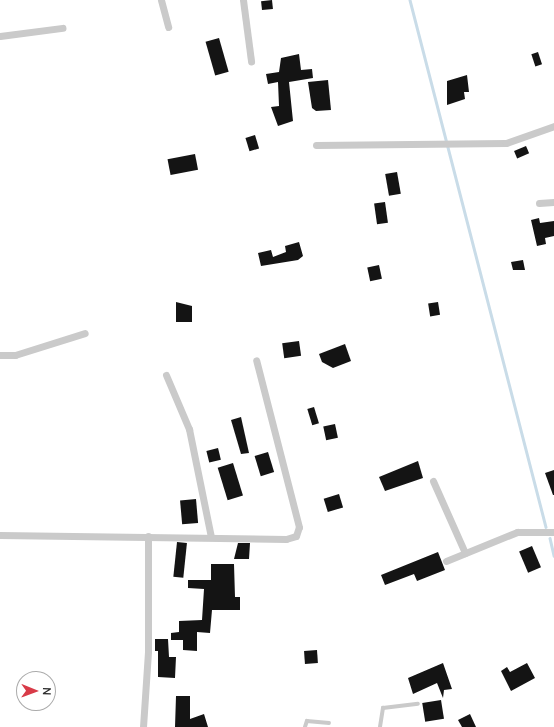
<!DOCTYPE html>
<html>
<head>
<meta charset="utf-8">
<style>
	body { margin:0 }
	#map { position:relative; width:554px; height:727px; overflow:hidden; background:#fff; font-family:Manrope,sans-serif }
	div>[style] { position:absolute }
	.stream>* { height:2.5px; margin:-1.25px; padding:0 1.25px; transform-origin:1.25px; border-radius:1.25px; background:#c9dce8 }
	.building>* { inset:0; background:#141414; transform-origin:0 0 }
	.lane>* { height:3.5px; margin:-1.75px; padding:0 1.75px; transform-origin:1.75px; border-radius:1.75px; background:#cacaca }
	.street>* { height:7px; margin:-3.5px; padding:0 3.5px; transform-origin:3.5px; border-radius:3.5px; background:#cacaca }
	span { translate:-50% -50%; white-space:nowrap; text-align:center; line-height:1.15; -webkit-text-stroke:4px #fff; paint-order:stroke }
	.north { position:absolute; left:16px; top:671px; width:40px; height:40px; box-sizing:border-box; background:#fff; border:1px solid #ababab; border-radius:50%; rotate:91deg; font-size:11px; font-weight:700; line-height:16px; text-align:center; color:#2d2d2d }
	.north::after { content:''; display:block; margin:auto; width:14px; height:18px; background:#d83b48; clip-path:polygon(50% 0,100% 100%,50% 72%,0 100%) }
</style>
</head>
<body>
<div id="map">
	<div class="stream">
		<i style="left:410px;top:0;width:544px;rotate:75.53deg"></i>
		<i style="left:550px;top:538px;width:18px;rotate:77deg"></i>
	</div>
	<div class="building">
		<i style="left:272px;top:0;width:9px;height:11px;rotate:84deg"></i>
		<i style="left:219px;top:38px;width:35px;height:14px;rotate:74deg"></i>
		<i style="left:538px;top:52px;width:13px;height:7px;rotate:72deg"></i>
		<i style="clip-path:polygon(299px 54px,301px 70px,312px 69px,313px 78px,289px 82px,293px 121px,278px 126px,271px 107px,279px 106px,278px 82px,268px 84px,266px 74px,279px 72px,281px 58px)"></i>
		<i style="clip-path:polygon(467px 75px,469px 92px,464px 92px,465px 99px,447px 105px,447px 81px)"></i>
		<i style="clip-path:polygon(328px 80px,331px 110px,316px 111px,312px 108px,308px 82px)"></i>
		<i style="left:255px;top:135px;width:14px;height:10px;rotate:73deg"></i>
		<i style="left:526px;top:146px;width:8px;height:13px;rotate:67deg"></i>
		<i style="left:195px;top:154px;width:16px;height:28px;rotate:79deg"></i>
		<i style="left:397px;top:172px;width:22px;height:12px;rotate:80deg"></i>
		<i style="left:385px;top:202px;width:21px;height:11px;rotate:82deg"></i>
		<i style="clip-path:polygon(539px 218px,540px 223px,554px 221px,554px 236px,545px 238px,546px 244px,537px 246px,531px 220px)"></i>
		<i style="clip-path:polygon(299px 242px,303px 256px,298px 260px,261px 266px,258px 253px,271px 250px,273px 257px,286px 252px,285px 246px)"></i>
		<i style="clip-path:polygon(523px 260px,525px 270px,513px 270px,511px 262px)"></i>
		<i style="left:379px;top:265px;width:14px;height:12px;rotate:78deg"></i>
		<i style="clip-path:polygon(176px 302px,192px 306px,192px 322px,176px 322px)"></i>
		<i style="left:438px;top:302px;width:13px;height:10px;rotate:81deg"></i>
		<i style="left:299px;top:341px;width:15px;height:17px;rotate:82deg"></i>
		<i style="clip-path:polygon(345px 344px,351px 361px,333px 368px,322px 362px,319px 354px)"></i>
		<i style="left:314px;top:407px;width:17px;height:7px;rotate:73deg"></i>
		<i style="clip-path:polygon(241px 417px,249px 453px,241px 454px,231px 420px)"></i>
		<i style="left:335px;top:424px;width:14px;height:12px;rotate:78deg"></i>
		<i style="left:218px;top:448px;width:12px;height:12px;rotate:76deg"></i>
		<i style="left:268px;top:452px;width:21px;height:14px;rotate:73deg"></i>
		<i style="clip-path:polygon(418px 461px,423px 478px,385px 491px,379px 477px)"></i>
		<i style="left:233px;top:463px;width:34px;height:16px;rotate:73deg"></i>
		<i style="clip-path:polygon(554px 470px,554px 495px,553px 495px,545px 473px)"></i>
		<i style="left:339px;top:494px;width:14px;height:16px;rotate:73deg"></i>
		<i style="left:196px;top:499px;width:24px;height:16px;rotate:85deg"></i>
		<i style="left:177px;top:542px;width:10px;height:35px;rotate:6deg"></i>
		<i style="clip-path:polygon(238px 543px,250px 543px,249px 559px,234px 559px)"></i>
		<i style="left:532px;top:546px;width:23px;height:14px;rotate:67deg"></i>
		<i style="clip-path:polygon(438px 552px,445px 570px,417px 581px,414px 574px,385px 585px,381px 575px)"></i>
		<i style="clip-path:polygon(211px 564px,234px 564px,235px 597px,240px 597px,240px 610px,212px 610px,210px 633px,197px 632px,197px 651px,183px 650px,183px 640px,171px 640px,171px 633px,179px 632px,179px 621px,202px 620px,204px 589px,188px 588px,188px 580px,211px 580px)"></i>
		<i style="clip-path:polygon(155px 639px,168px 639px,169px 657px,176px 657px,175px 678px,158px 677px,158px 651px,155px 651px)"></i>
		<i style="left:317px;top:650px;width:13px;height:13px;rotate:86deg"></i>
		<i style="clip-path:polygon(443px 663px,452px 689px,444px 690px,443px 698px,437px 683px,413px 694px,408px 678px)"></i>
		<i style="clip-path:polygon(527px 663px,535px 678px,511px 691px,501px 671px,507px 667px,510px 672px)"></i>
		<i style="clip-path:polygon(176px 696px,190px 696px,190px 719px,204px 714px,208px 727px,175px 727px)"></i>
		<i style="left:441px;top:700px;width:19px;height:19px;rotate:81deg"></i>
		<i style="clip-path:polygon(470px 714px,476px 727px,462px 727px,458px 720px)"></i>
	</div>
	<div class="lane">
		<i style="left:305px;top:727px;width:6px;rotate:-72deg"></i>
		<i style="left:307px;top:721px;width:22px;rotate:5deg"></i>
		<i style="left:380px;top:727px;width:19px;rotate:-81deg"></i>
		<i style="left:383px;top:708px;width:35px;rotate:-7deg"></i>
	</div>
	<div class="street">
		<i style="left:161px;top:0;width:28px;rotate:75deg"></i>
		<i style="left:243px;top:0;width:62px;rotate:82.5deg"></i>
		<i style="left:0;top:36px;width:63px;rotate:-7.4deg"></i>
		<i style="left:316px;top:145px;width:190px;rotate:-0.6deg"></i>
		<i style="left:506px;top:143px;width:51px;rotate:-19.5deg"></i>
		<i style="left:539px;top:203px;width:15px;rotate:-4deg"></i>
		<i style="left:0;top:355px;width:15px"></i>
		<i style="left:15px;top:355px;width:73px;rotate:-17.4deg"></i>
		<i style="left:166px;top:375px;width:59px;rotate:66.9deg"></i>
		<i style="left:189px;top:429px;width:110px;rotate:78.5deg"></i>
		<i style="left:433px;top:481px;width:79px;rotate:66deg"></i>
		<i style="left:0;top:535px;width:286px;rotate:0.8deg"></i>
		<i style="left:286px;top:539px;width:10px;rotate:-17deg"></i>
		<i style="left:296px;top:536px;width:9px;rotate:-72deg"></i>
		<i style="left:299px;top:527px;width:172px;rotate:-104.4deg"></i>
		<i style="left:446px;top:561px;width:77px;rotate:-22.2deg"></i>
		<i style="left:517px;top:532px;width:37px"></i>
		<i style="left:143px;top:727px;width:76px;rotate:-86.2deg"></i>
		<i style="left:148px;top:651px;width:115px;rotate:-90deg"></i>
	</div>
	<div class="north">N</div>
</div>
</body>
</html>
